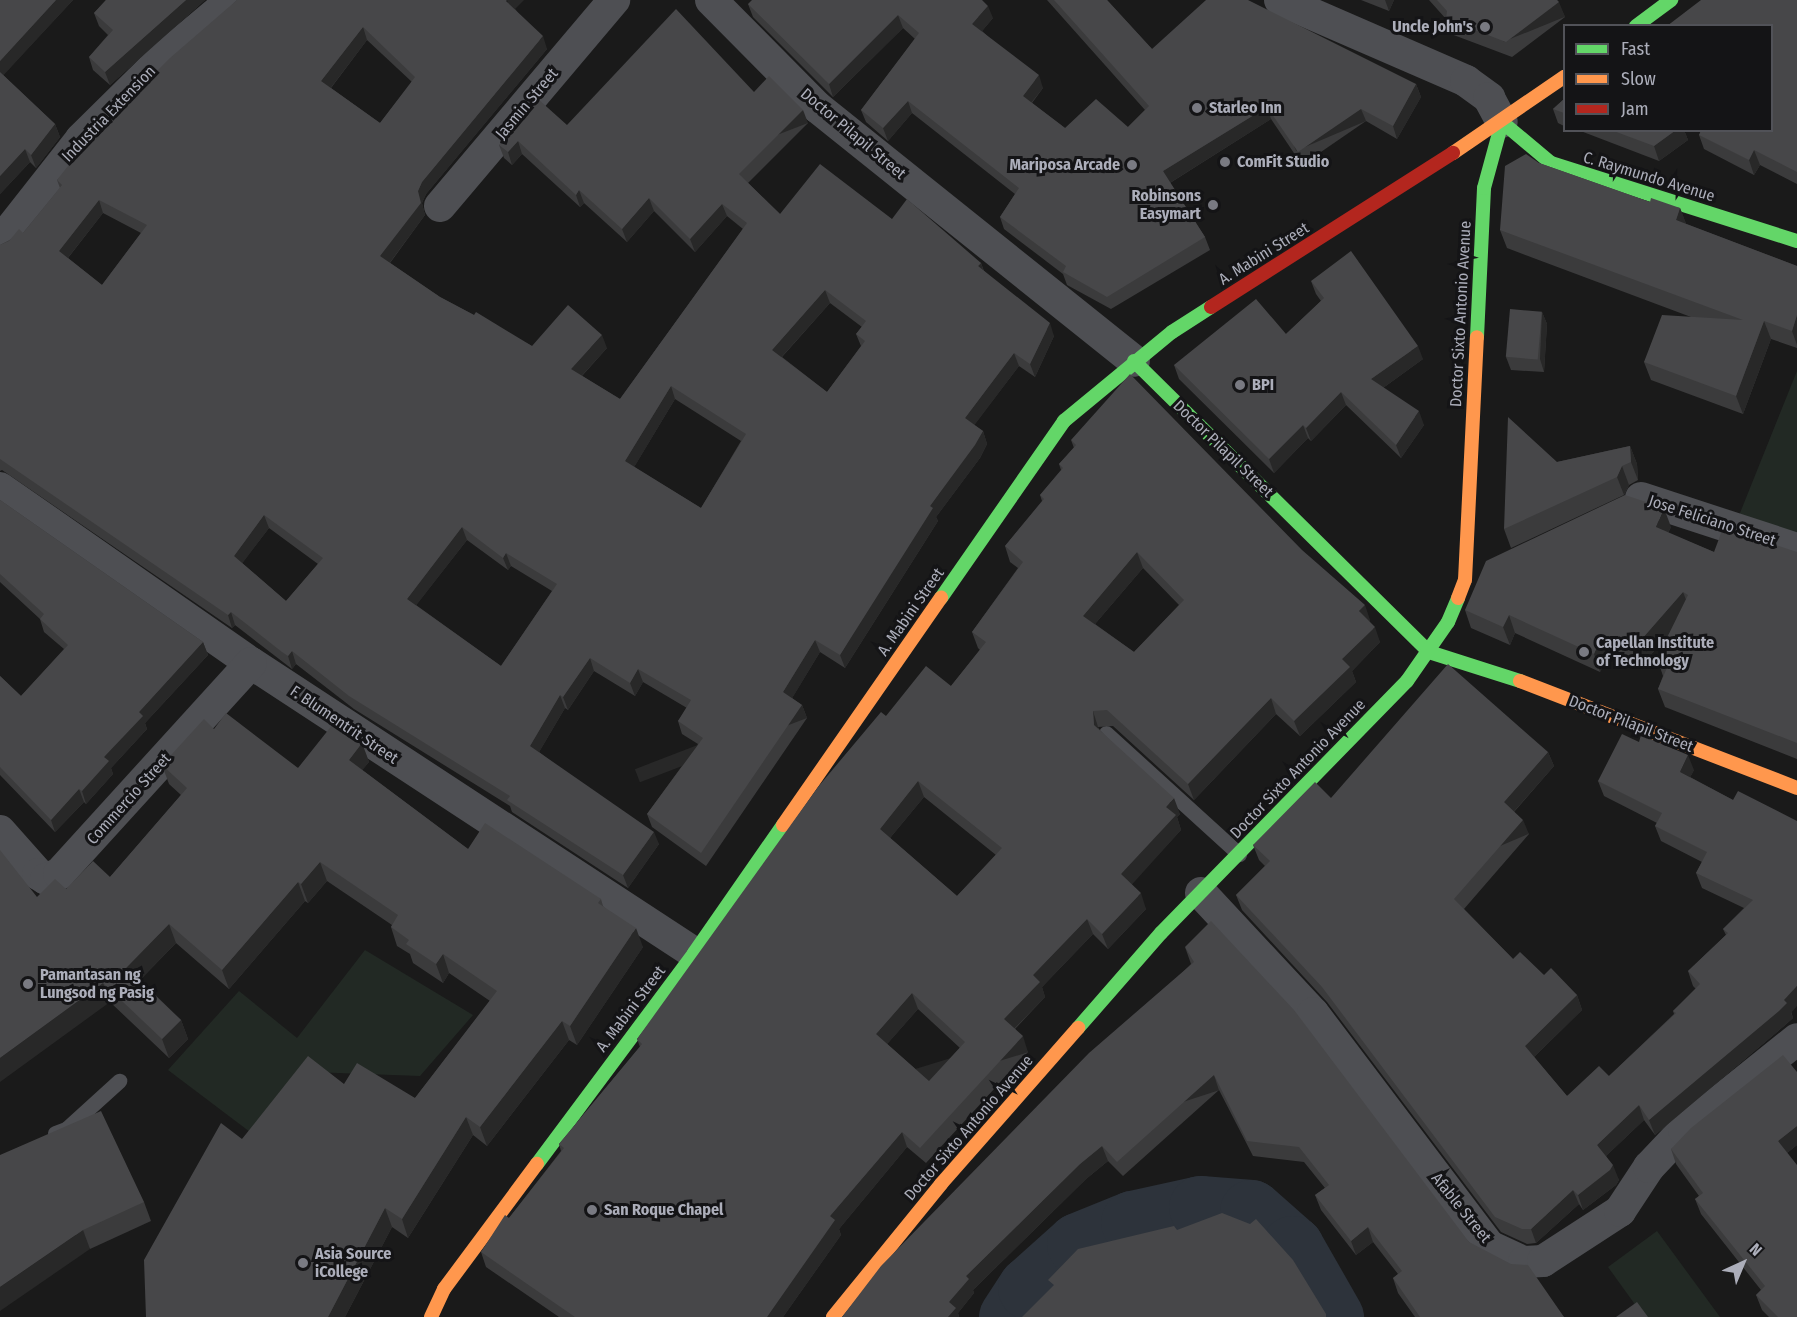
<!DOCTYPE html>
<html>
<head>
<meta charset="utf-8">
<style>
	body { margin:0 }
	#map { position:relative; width:1797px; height:1317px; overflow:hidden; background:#1a1a1a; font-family:"Fira Sans Condensed",sans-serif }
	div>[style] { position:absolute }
	.green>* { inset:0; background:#222924 }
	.river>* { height:63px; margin:-31.5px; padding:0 31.5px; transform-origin:31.5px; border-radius:31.5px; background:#2d333b }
	.lane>* { height:15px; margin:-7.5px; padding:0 7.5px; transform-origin:7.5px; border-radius:7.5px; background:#4e4f53 }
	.street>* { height:32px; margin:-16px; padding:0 16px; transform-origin:16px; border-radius:16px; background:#4e4f53 }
	.fast>* { height:14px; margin:-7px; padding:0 7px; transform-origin:7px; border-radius:7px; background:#63d668 }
	.slow>* { height:14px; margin:-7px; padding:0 7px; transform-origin:7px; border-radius:7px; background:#ff974d }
	.jam>* { height:14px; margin:-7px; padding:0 7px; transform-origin:7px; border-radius:7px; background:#b3261e }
	.wall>* { inset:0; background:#3b3b3c }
	.shaded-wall>* { inset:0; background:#282828; transform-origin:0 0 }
	.building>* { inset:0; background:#474749; transform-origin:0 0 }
	.dots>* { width:16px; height:16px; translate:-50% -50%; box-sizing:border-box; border:3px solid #141416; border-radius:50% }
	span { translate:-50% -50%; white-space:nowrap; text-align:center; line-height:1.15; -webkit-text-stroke:6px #141416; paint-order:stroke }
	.poi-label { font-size:16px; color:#acaeba; font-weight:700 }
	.right { translate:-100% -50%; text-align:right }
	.left { translate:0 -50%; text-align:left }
	.street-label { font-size:16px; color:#acaeba }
	.legend { position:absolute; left:1563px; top:24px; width:210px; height:108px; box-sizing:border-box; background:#141416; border:2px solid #515258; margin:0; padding:8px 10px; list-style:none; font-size:18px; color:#acaeba }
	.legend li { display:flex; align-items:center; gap:12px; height:30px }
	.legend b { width:30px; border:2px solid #515258 }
	.north { position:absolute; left:1713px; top:1233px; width:60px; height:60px; -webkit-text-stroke:4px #141416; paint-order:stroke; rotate:44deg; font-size:16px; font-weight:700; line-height:24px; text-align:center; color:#acaeba }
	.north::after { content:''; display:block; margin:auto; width:21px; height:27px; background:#acaeba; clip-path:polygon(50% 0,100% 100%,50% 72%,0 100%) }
</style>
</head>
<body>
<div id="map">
	<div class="green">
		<i style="clip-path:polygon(1797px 371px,1797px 542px,1736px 523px)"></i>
		<i style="clip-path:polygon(365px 950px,473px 1015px,420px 1076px,311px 1072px,258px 1138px,168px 1070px,239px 991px,297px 1038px)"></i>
		<i style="clip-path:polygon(1657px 1231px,1720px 1317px,1644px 1317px,1608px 1267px)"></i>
	</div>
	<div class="river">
		<i style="left:1010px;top:1317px;width:35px;rotate:-57deg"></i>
		<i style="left:1029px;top:1288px;width:66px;rotate:-41.9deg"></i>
		<i style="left:1078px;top:1244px;width:58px;rotate:-22.2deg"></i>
		<i style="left:1132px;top:1222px;width:70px;rotate:-12.4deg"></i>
		<i style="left:1200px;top:1207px;width:51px;rotate:4.5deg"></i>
		<i style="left:1251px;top:1211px;width:55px;rotate:41.3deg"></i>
		<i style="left:1292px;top:1247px;width:81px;rotate:60.3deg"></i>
	</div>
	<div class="lane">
		<i style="left:1106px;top:733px;width:180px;rotate:42.3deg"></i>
		<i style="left:55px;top:1133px;width:12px;rotate:-20deg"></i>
		<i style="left:66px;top:1129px;width:72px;rotate:-42.2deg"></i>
	</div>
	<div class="street">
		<i style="left:711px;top:0;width:151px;rotate:45.3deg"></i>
		<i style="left:817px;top:107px;width:406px;rotate:38.7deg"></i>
		<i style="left:1280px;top:0;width:203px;rotate:23.5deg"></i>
		<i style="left:1466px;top:81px;width:29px;rotate:36deg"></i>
		<i style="left:1489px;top:98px;width:27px;rotate:62deg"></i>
		<i style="left:440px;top:206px;width:270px;rotate:-49.8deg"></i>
		<i style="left:0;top:242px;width:131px;rotate:-51.8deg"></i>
		<i style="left:81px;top:139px;width:115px;rotate:-44.6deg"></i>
		<i style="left:163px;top:58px;width:90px;rotate:-40deg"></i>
		<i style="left:0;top:488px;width:306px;rotate:34.9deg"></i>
		<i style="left:251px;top:663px;width:529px;rotate:33.21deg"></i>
		<i style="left:1641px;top:498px;width:164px;rotate:18.1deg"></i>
		<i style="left:0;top:831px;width:57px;rotate:48.5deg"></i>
		<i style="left:38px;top:874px;width:9px;rotate:32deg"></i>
		<i style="left:46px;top:879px;width:14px;rotate:-21deg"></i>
		<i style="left:59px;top:874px;width:285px;rotate:-47.7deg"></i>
		<i style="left:1201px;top:893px;width:164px;rotate:47deg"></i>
		<i style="left:1313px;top:1013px;width:292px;rotate:52.9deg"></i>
		<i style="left:1489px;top:1246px;width:38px;rotate:25deg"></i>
		<i style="left:1524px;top:1262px;width:19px;rotate:-3deg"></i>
		<i style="left:1543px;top:1261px;width:92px;rotate:-33deg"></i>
		<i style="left:1620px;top:1211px;width:53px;rotate:-56.6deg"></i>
		<i style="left:1649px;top:1167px;width:51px;rotate:-46.6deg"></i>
		<i style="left:1684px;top:1130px;width:145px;rotate:-38.8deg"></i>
	</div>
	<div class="fast">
		<i style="left:1636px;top:26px;width:44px;rotate:-36.6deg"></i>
		<i style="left:1502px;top:122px;width:64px;rotate:39.9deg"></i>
		<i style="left:1551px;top:163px;width:258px;rotate:17.6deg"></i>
		<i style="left:1477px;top:337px;width:149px;rotate:-87.3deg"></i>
		<i style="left:1484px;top:188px;width:68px;rotate:-74.7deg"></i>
		<i style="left:1134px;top:361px;width:414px;rotate:44.6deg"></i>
		<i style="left:1429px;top:652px;width:96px;rotate:17.7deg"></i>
		<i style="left:941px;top:598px;width:216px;rotate:-55.2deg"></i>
		<i style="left:1064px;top:421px;width:140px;rotate:-39.5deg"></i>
		<i style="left:1172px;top:332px;width:46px;rotate:-32.7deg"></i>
		<i style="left:1078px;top:1028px;width:126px;rotate:-48.9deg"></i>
		<i style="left:1161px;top:933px;width:352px;rotate:-45.7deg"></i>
		<i style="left:1407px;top:681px;width:72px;rotate:-55.2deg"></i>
		<i style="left:1448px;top:622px;width:26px;rotate:-67deg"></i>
		<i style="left:537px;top:1164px;width:263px;rotate:-53.3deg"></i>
		<i style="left:694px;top:953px;width:156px;rotate:-55.2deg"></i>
	</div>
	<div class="slow">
		<i style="left:1453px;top:153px;width:135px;rotate:-34.4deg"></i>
		<i style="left:1458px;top:598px;width:19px;rotate:-69deg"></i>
		<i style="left:1465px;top:580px;width:243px;rotate:-87.2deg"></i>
		<i style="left:1520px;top:681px;width:297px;rotate:21.1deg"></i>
		<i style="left:783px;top:825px;width:277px;rotate:-55.2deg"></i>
		<i style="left:431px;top:1317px;width:31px;rotate:-65deg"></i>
		<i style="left:444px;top:1289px;width:156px;rotate:-53.4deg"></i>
		<i style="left:833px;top:1317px;width:171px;rotate:-50.9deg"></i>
		<i style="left:941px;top:1184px;width:208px;rotate:-48.7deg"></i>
	</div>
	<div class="jam">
		<i style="left:1211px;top:307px;width:287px;rotate:-32.5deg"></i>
	</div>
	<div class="wall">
		<i style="clip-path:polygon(0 0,73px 0,3px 75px,55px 124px,60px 137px,36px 168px,30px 162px,0 194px)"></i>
		<i style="clip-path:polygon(106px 0,205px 0,110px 85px,93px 70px,89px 57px,108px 35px,99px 26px,94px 13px)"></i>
		<i style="clip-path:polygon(evenodd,237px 0,515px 9px,547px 49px,426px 194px,422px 203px,425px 215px,390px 263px,440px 297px,532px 346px,607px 348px,582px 376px,620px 399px,743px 229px,727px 216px,695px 252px,654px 211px,627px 242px,584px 203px,580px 207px,522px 154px,512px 165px,504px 158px,499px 145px,567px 125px,754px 92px,808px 123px,748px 183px,780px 214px,892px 219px,981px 263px,984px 271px,1054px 336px,1035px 377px,1019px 366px,974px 425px,983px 431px,987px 444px,980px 458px,936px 517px,938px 521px,845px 668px,820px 652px,792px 698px,802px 705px,807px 718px,706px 866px,652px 827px,647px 814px,698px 744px,682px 734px,678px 721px,687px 708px,643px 682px,635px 696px,594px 671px,568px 710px,565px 708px,539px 752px,659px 844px,628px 888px,512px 812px,510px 806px,354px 709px,296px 664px,292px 669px,235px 625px,232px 628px,2px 470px,0 471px,0 245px,23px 233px,60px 188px,57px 180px,237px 0,367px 40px,412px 82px,380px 123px,331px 88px,367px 40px,237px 0,103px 213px,141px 233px,102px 285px,68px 258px,103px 213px,237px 0,830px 303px,862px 327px,856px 334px,861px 346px,827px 392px,782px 357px,830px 303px,237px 0,675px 399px,741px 441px,701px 508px,634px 467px,675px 399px,237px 0,269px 528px,318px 564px,286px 601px,242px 563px,269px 528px,237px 0,467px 540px,508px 570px,511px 566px,552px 591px,501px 666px,416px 605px,467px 540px)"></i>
		<i style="clip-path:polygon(1047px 0,1107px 0,1152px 49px,1416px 84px,1421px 97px,1397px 139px,1366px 121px,1302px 165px,1271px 119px,1170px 183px,1205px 237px,1210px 250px,1111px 309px,1067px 285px,1063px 274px,1004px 229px,1000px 217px,1015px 194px,912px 113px,888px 141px,866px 122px,861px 110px,915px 39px,903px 28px,833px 97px,753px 17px,748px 4px,993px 18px,982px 31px,1043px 88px,1032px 103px,1065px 128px,1128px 127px,1145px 110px)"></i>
		<i style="clip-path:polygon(1361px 0,1394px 0,1389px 11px)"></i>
		<i style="clip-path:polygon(1429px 0,1557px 0,1565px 17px,1512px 57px,1451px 34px,1446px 19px)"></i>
		<i style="clip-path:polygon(1797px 0,1797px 184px,1760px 165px,1754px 175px,1704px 149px,1699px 135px)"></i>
		<i style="clip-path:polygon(1564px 99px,1564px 126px,1558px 123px,1553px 109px)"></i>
		<i style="clip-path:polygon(1578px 130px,1684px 130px,1688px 140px,1659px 161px)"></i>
		<i style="clip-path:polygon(1539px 163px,1650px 202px,1680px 208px,1686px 224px,1797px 266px,1797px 348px,1771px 339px,1743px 414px,1651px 380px,1644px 362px,1691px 317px,1507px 248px,1500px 230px)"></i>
		<i style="clip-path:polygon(1311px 281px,1423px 359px,1383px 388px,1424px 425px,1401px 458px,1346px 405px,1311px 441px,1308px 438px,1274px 473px,1179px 379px,1174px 365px,1286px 334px,1321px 301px,1316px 294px)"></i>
		<i style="clip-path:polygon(1542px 312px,1547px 324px,1544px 372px,1511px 370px,1506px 357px)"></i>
		<i style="clip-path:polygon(evenodd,1071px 440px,1370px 620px,1369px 621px,1380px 642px,1352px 671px,1356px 682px,1300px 736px,1276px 714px,1194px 800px,1113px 726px,1098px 727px,1099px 729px,1180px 814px,1177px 817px,1181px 830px,1131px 884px,1146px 909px,1108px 949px,1093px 934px,1042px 987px,1045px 997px,1015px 1029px,1028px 1052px,926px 1163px,907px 1147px,839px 1229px,841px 1235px,783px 1317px,559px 1317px,486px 1267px,481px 1252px,509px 1218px,561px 1151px,559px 1144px,640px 1047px,637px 1039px,886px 716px,951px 686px,980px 650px,978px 648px,972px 632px,1018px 568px,1010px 562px,1005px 546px,1042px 501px,1040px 495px,1061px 470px,1059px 464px,1074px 448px,1071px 440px,1143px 568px,1179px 605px,1134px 652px,1095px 624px,1143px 568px,1071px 440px,924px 797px,996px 855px,957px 896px,890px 838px,924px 797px,1071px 440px,918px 1009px,960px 1048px,929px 1081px,887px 1044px,918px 1009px)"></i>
		<i style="clip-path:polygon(1630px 446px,1637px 464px,1638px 480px,1629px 485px,1624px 495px,1511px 548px,1504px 529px,1557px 462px)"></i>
		<i style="clip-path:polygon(0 500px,203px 642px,208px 655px,145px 723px,147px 729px,111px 768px,113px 774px,86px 804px,84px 802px,55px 832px,0 775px,0 676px,21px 696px,64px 649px,44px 632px,40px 619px,0 582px)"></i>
		<i style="clip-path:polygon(1671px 527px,1668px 533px,1714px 552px,1797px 552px,1797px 759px,1665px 707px,1658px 689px,1663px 676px,1657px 658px,1669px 634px,1641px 666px,1609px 653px,1600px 672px,1515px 633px,1510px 645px,1471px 628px,1465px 610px)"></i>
		<i style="clip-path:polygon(214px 729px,298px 768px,362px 743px,369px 762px,362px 770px,468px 849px,601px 899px,603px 906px,643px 947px,577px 1045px,569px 1040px,487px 1146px,473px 1135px,408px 1238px,392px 1227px,345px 1317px,146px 1317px,242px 1139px,344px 1084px,415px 1098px,490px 1001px,449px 973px,443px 983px,413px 963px,410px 954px,397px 946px,391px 927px,392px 925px,327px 881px,308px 903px,305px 901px,229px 989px,176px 943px,140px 980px,181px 1020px,188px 1039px,169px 1058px,110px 1002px,37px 897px,110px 877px,181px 795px,169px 784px,162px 765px)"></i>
		<i style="clip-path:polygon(1548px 752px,1554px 766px,1514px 812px,1529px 834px,1464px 909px,1513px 959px,1544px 975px,1577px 995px,1582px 1010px,1534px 1057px,1567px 1096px,1609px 1076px,1674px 1014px,1673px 1011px,1696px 989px,1693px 986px,1688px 971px,1726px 935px,1723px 929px,1744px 908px,1702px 888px,1696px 873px,1702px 862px,1661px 841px,1655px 826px,1657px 823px,1604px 796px,1598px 781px,1694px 770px,1690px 777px,1733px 800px,1793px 1018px,1784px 1026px,1655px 1135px,1644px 1120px,1606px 1156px,1619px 1180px,1616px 1185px,1583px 1210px,1579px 1204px,1536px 1243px,1527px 1244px,1501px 1232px,1327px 1002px,1242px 910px,1236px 895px,1265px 866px,1259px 860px,1253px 845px,1331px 798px)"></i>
		<i style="clip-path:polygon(1185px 947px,1469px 1242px,1564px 1317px,1415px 1317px,1398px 1293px,1393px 1278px,1398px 1274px,1373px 1242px,1356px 1255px,1321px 1210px,1315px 1195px,1325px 1188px,1304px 1162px,1253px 1156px,1219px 1090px,1123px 1176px,1108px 1161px,1086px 1179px,973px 1290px,974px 1293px,958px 1313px,959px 1317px,842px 1317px,1191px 964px)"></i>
		<i style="clip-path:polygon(1797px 1072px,1797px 1145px,1787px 1153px,1797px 1317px,1769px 1317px,1762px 1310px,1756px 1295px,1761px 1290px,1701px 1214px,1695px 1199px,1699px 1196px,1676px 1164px,1671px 1149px)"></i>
		<i style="clip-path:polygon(0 1155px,144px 1202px,151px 1221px,90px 1249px)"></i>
	</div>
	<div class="shaded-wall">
		<i style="clip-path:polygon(56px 0,73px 0,0 79px,0 61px)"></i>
		<i style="clip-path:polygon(186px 0,205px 0,110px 85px,105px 72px)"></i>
		<i style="clip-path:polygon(507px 0,524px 0,511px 13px)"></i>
		<i style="clip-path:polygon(1385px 0,1394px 0,1389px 11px)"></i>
		<i style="left:1559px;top:2px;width:16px;height:66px;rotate:68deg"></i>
		<i style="clip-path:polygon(988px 6px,993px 18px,977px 37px,972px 24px)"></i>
		<i style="clip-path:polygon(898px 15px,903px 28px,833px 97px,829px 84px)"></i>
		<i style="clip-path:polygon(363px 27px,367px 40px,326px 94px,321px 81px)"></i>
		<i style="clip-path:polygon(543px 36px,547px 49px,426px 194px,422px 203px,425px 215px,385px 269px,380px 256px,418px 191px,422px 182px)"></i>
		<i style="clip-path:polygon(1039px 75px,1043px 88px,1027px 108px,1023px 96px)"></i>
		<i style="clip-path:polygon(1416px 84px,1421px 97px,1397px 139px,1393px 126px)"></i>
		<i style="clip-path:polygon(908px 101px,912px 113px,888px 141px,883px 128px)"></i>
		<i style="clip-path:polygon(1267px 107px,1271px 119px,1168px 184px,1163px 171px)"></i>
		<i style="left:1361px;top:109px;width:13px;height:76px;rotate:67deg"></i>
		<i style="left:803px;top:110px;width:14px;height:91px;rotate:69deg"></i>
		<i style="clip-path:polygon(55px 124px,60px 137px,36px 168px,31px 155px)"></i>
		<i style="clip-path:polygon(1676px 130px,1684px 130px,1688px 140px,1659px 161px,1654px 146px)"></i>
		<i style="clip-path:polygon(518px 141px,522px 154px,512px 165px,508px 152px)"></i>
		<i style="clip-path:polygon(25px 149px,30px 162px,0 194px,0 176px)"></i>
		<i style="clip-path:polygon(1754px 150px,1760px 165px,1754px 175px,1749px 160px)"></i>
		<i style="clip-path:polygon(579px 190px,584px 203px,580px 207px,576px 195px)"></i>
		<i style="clip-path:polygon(649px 198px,654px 211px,627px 242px,622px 229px)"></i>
		<i style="clip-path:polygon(99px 200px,103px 213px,63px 264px,59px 251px)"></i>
		<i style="clip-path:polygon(722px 204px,727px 216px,695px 252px,690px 239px)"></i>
		<i style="clip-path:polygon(1680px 208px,1687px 226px,1676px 220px)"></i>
		<i style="clip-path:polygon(981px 263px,985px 276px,978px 266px)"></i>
		<i style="clip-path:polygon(825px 290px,830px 303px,777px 362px,772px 350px)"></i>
		<i style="clip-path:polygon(1542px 312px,1547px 324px,1544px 372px,1540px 359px)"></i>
		<i style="clip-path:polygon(1797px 315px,1797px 345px,1792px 331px)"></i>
		<i style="clip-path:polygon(1764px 321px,1771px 339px,1743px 414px,1736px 396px)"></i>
		<i style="clip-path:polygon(1050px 323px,1054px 336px,1035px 377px,1030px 364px)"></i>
		<i style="clip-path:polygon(602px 335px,607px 348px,576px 382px,571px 369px)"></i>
		<i style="clip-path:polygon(1418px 346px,1423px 359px,1376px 393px,1371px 379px)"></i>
		<i style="clip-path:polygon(1014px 353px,1019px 366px,970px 431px,965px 418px)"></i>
		<i style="clip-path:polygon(671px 386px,675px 399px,630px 474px,625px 461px)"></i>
		<i style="clip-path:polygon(1341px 392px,1346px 405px,1311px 441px,1306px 428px)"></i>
		<i style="clip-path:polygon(1419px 411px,1424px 425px,1401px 458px,1396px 445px)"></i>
		<i style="clip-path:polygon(1303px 425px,1308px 438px,1274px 473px,1269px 459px)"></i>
		<i style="clip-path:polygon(983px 431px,987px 444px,980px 458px,936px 517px,938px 521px,845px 668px,840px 655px,930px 506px)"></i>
		<i style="clip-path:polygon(1630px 446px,1637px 464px,1638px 480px,1631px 462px)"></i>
		<i style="clip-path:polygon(1622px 466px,1629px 485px,1624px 495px,1617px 477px)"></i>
		<i style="clip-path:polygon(1664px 508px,1671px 527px,1662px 545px,1656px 527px)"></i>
		<i style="clip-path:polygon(264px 515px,269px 528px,238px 569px,234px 556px)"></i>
		<i style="clip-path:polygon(462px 527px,467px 540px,411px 612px,407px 599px)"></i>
		<i style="clip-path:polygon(1137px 552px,1143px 568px,1089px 631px,1083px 616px)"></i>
		<i style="clip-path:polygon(506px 553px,511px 566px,508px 570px,503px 558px)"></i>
		<i style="clip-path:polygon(1683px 592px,1690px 610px,1641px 666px,1634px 648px)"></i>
		<i style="clip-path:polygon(1365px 605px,1370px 620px,1364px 626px,1359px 611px)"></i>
		<i style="clip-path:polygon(231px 612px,235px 625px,232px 628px,228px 615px)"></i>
		<i style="clip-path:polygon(1509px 615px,1515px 633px,1510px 645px,1503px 627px)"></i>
		<i style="clip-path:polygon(1375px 627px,1380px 642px,1352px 671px,1356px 682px,1300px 736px,1294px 721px,1342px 659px)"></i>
		<i style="clip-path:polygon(1602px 635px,1609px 653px,1600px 672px,1594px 654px)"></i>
		<i style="clip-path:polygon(815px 640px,820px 652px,788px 705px,783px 692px)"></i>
		<i style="clip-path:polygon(203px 642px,208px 655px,145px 723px,147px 729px,111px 768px,113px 774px,86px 804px,82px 791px,104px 757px,139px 712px)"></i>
		<i style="clip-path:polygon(292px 651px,296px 664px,292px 669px,288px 656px)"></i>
		<i style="clip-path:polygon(590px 658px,594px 671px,568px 710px,563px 697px)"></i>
		<i style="clip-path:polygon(638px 669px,643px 682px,635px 696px,630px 683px)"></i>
		<i style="clip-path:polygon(560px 695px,565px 708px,535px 759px,530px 746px)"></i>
		<i style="clip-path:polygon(1271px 698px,1276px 714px,1194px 800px,1188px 784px)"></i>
		<i style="left:802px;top:705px;width:14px;height:179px;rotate:69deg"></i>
		<i style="clip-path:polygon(1093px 711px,1098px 727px,1099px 740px,1094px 725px)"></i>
		<i style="clip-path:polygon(362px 743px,369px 762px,355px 779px,349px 760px)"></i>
		<i style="clip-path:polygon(1548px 752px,1554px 766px,1509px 817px,1504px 802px)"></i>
		<i style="clip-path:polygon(1688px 755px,1694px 770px,1685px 787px,1680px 772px)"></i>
		<i style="clip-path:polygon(918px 781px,924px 797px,885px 844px,880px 829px)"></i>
		<i style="clip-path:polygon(79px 789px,84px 802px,55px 832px,51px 820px)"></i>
		<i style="clip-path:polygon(1174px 798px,1180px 814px,1177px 817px,1181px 830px,1127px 890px,1121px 874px,1166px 807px)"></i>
		<i style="left:1523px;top:820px;width:15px;height:105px;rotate:67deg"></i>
		<i style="clip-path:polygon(654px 832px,659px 844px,628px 888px,623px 875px)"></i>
		<i style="clip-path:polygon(320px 862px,327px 881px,308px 903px,301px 884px)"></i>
		<i style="clip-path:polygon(298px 882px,305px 901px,229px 989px,222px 970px)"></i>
		<i style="clip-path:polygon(1141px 893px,1146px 909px,1108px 949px,1102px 934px)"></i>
		<i style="clip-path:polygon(1087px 919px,1093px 934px,1042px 987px,1045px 997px,1009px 1034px,1004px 1019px,1033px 975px)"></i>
		<i style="clip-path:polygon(169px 924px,176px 943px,133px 987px,126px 968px)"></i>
		<i style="clip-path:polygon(636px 928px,643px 947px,577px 1045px,570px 1026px)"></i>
		<i style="clip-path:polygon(443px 954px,449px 973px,443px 983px,436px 964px)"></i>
		<i style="clip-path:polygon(103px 983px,110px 1002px,0 1082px,0 1058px)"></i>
		<i style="clip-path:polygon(1797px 986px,1797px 1006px,1791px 1013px,1793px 1018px,1784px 1026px,1655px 1135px,1649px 1120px)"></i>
		<i style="clip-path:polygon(912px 993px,918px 1009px,882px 1050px,876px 1034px)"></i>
		<i style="clip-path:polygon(1577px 995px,1582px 1010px,1530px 1061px,1525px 1046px)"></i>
		<i style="clip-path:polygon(181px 1020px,188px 1039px,169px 1058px,162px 1039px)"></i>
		<i style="clip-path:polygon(562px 1021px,569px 1040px,487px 1146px,480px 1127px)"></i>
		<i style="left:1023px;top:1036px;width:17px;height:152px;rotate:73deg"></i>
		<i style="left:1214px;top:1075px;width:16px;height:130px;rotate:72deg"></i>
		<i style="clip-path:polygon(1639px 1105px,1644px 1120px,1603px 1159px,1597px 1145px)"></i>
		<i style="clip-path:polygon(466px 1117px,473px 1135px,408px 1238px,402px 1219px)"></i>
		<i style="clip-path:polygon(1797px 1126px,1797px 1145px,1783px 1156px,1778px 1141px)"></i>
		<i style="clip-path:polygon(902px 1132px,907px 1147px,839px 1229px,841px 1235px,783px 1317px,767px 1317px,830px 1216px)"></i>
		<i style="clip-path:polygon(1102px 1146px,1108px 1161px,1086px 1179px,973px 1290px,974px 1293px,958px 1313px,959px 1317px,948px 1317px,949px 1302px,966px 1276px,1080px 1164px)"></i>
		<i style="clip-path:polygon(1613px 1165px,1619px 1180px,1616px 1185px,1583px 1210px,1578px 1195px)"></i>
		<i style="clip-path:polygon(1573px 1190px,1579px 1204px,1536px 1243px,1531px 1229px)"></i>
		<i style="clip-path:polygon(385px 1208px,392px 1227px,345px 1317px,328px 1317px)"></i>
		<i style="clip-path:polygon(1368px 1227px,1373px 1242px,1356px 1255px,1351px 1241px)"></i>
		<i style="clip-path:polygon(83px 1230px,90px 1249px,0 1311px,0 1287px)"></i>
	</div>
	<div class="building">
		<i style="clip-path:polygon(0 0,56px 0,0 61px)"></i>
		<i style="clip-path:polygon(106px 0,186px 0,105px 72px,89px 57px,113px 30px,94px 13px)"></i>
		<i style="clip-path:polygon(evenodd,237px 0,507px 0,506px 1px,543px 36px,422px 182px,418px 191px,421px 203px,380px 256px,440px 297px,474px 315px,476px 312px,532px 346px,568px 305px,602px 335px,571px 369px,620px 399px,747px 223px,722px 204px,690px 239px,649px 198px,622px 229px,579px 190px,576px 195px,518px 141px,508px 152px,499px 145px,538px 99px,567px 125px,676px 9px,754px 92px,769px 76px,803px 110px,739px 174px,780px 214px,820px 164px,892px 219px,907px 199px,981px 263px,978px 266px,1050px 323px,1030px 364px,1014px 353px,965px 418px,983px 431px,975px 445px,930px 506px,933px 508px,840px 655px,815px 640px,783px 692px,802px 705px,701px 853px,647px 814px,703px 738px,678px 721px,691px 700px,638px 669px,630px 683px,590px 658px,563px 697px,560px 695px,530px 746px,654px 832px,623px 875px,507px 800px,510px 796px,349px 696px,292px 651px,288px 656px,282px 652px,231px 612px,228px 615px,0 459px,0 245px,9px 241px,19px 229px,23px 233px,62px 185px,57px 180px,90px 138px,170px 58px,237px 0,363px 27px,415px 77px,380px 123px,321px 81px,363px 27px,237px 0,99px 200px,147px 225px,102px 285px,59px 251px,99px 200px,237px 0,825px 290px,866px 321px,856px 334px,865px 341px,827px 392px,772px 350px,825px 290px,237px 0,671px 386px,746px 434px,701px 508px,625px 461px,671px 386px,237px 0,264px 515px,323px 558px,286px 601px,234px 556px,264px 515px,237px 0,462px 527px,503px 558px,506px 553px,557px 584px,501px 666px,407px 599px,462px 527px)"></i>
		<i style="clip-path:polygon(752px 0,982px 0,988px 6px,972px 24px,1039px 75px,1023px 96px,1065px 128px,1096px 99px,1128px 127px,1149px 106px,1054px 0,1107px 0,1152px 49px,1206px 0,1248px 0,1416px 84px,1393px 126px,1361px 109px,1298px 152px,1267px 107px,1163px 171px,1205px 237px,1107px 297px,1063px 272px,1066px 266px,1000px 217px,1019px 188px,908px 101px,883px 128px,861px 110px,919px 33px,898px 15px,829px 84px,748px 4px)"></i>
		<i style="clip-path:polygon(1437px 0,1557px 0,1559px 2px,1506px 42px,1446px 19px,1447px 11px)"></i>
		<i style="clip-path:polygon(1701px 0,1797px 0,1797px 172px,1754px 150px,1749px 160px,1699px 135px,1701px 130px,1772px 130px,1772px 26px,1667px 26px)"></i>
		<i style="clip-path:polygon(0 72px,55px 124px,31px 155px,25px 149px,0 176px)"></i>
		<i style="clip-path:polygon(1564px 99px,1564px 113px,1553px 109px)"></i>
		<i style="clip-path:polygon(1611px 130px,1676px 130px,1654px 146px)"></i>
		<i style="clip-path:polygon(1526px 154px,1539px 163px,1650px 202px,1651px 198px,1680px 208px,1676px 220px,1797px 266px,1797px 315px,1792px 331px,1764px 321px,1736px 396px,1644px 362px,1662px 315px,1743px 320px,1500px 230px,1505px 166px)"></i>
		<i style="clip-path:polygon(1351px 251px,1418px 346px,1371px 379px,1419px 411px,1396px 445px,1341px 392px,1306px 428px,1303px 425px,1269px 459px,1174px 365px,1256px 299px,1286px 334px,1324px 298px,1311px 281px)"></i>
		<i style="left:1510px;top:309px;width:32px;height:48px;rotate:5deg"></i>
		<i style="clip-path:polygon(evenodd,1130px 374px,1302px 550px,1365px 605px,1359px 611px,1375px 627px,1342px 659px,1350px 667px,1294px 721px,1271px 698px,1188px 784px,1107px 710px,1093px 711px,1094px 725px,1174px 798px,1166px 807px,1176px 815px,1121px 874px,1141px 893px,1102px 934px,1087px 919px,1033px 975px,1040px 982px,1004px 1019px,1023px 1036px,920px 1148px,902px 1132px,830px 1216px,835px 1220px,767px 1317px,575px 1317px,481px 1252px,505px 1215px,509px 1218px,564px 1148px,559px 1144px,642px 1044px,637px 1039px,818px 787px,881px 712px,886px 716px,926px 666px,951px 686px,986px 642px,972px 632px,1023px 562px,1005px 546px,1044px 499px,1040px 495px,1063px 468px,1059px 464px,1076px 445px,1071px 440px,1130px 374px,1137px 552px,1184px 600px,1134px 652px,1083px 616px,1137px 552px,1130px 374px,918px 781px,1002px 848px,957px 896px,880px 829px,918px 781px,1130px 374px,912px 993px,965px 1042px,929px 1081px,876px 1034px,912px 993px)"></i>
		<i style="clip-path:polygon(1508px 417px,1557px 462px,1630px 446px,1631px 462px,1622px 466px,1617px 477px,1504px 529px)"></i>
		<i style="clip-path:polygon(1625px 495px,1664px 508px,1656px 527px,1714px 552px,1723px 528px,1797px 552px,1797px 743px,1658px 689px,1669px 663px,1657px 658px,1688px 595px,1683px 592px,1634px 648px,1602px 635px,1594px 654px,1509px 615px,1503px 627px,1465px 610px,1486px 561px)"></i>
		<i style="clip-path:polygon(0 500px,203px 642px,139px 712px,143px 716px,104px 757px,109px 761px,82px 791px,79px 789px,51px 820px,0 767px,0 676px,21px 696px,68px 645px,40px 619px,44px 614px,0 574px)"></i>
		<i style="clip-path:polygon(1448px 664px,1548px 752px,1504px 802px,1523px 820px,1454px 899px,1513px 959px,1520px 952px,1544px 975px,1551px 968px,1577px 995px,1525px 1046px,1567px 1096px,1599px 1066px,1609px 1076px,1676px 1013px,1673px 1011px,1700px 984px,1688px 971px,1728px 933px,1723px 929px,1753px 900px,1696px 873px,1707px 852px,1655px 826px,1662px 813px,1598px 781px,1622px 734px,1639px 742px,1641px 735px,1688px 755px,1680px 772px,1733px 800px,1738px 791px,1797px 821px,1797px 986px,1784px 1000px,1787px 1003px,1779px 1011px,1649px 1120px,1639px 1105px,1597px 1145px,1613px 1165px,1610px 1170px,1578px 1195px,1573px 1190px,1531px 1229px,1522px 1229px,1495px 1217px,1322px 987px,1236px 895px,1270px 861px,1253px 845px,1315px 782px,1331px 798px)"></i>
		<i style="clip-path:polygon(226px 713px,298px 768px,333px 724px,362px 743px,349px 760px,468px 849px,485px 823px,601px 899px,598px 903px,636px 928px,570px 1026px,562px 1021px,480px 1127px,466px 1117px,402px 1219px,385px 1208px,328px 1317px,146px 1317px,144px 1260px,221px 1123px,242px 1139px,308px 1056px,344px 1084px,357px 1063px,415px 1098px,497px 991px,443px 954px,436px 964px,406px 944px,409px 940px,391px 927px,398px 915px,320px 862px,301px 884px,298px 882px,222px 970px,169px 924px,126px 968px,181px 1020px,162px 1039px,103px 983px,0 1058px,0 850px,37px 897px,55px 879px,66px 889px,93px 861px,110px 877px,187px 788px,162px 765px,204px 719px,214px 729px)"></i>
		<i style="clip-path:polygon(1211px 921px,1294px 1010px,1469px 1242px,1511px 1264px,1528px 1265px,1564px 1317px,1420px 1317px,1393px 1278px,1402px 1271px,1368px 1227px,1351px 1241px,1315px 1195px,1329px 1185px,1299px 1147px,1247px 1141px,1214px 1075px,1117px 1162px,1102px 1146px,1080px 1164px,966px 1276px,969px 1279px,949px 1302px,956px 1308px,948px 1317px,842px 1317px,881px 1266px,1089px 1053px,1194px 962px,1185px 947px)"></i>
		<i style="clip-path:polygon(1783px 1055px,1797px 1072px,1797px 1126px,1778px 1141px,1797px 1165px,1797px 1317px,1778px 1317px,1756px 1295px,1765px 1286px,1695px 1199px,1703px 1193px,1671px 1149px,1691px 1128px)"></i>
		<i style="clip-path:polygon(101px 1111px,144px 1202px,83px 1230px,0 1287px,0 1155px)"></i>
		<i style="clip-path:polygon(1222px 1213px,1250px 1224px,1256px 1219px,1293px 1260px,1326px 1314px,1326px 1317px,1022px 1317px,1054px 1285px,1048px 1280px,1078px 1249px,1174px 1226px,1177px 1230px)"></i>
		<i style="clip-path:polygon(1637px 1302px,1648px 1317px,1616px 1317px)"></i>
	</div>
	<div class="dots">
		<i style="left:1485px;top:27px;background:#797a82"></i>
		<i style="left:1197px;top:108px;background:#797a82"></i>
		<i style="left:1225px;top:162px;background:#797a82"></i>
		<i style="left:1132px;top:165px;background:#797a82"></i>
		<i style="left:1213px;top:205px;background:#797a82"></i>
		<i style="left:1240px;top:385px;background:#797a82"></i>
		<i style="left:1584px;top:652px;background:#797a82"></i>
		<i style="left:28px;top:984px;background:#797a82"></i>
		<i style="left:592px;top:1210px;background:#797a82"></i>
		<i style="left:303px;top:1263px;background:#797a82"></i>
	</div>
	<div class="poi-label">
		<span class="right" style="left:1473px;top:27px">Uncle John's</span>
		<span class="left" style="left:1209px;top:108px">Starleo Inn</span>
		<span class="left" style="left:1237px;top:162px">ComFit Studio</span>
		<span class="right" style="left:1120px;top:165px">Mariposa Arcade</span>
		<span class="right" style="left:1201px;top:205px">Robinsons<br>Easymart</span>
		<span class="left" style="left:1252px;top:385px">BPI</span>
		<span class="left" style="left:1596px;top:652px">Capellan Institute<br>of Technology</span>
		<span class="left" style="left:40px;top:984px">Pamantasan ng<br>Lungsod ng Pasig</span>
		<span class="left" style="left:604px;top:1210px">San Roque Chapel</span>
		<span class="left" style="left:315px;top:1263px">Asia Source<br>iCollege</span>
	</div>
	<div class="street-label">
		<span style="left:527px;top:104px;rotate:-50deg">Jasmin Street</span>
		<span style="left:109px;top:114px;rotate:-46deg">Industria Extension</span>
		<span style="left:853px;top:134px;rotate:40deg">Doctor Pilapil Street</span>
		<span style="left:1649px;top:177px;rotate:17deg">C. Raymundo Avenue</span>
		<span style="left:1264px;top:254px;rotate:-32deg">A. Mabini Street</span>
		<span style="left:1461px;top:314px;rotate:-87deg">Doctor Sixto Antonio Avenue</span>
		<span style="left:1223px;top:449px;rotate:44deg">Doctor Pilapil Street</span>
		<span style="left:1712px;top:521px;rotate:18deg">Jose Feliciano Street</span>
		<span style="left:911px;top:612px;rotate:-55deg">A. Mabini Street</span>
		<span style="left:1631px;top:724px;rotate:21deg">Doctor Pilapil Street</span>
		<span style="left:344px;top:725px;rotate:34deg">F. Blumentrit Street</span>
		<span style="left:1298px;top:769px;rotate:-46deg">Doctor Sixto Antonio Avenue</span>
		<span style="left:129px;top:799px;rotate:-48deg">Commercio Street</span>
		<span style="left:631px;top:1009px;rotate:-53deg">A. Mabini Street</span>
		<span style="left:969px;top:1128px;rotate:-49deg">Doctor Sixto Antonio Avenue</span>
		<span style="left:1461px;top:1208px;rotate:51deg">Afable Street</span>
	</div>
	<ul class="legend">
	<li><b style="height:8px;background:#63d668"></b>Fast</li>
	<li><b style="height:8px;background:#ff974d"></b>Slow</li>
	<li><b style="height:8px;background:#b3261e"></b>Jam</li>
	</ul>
	<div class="north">N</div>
</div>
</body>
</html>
